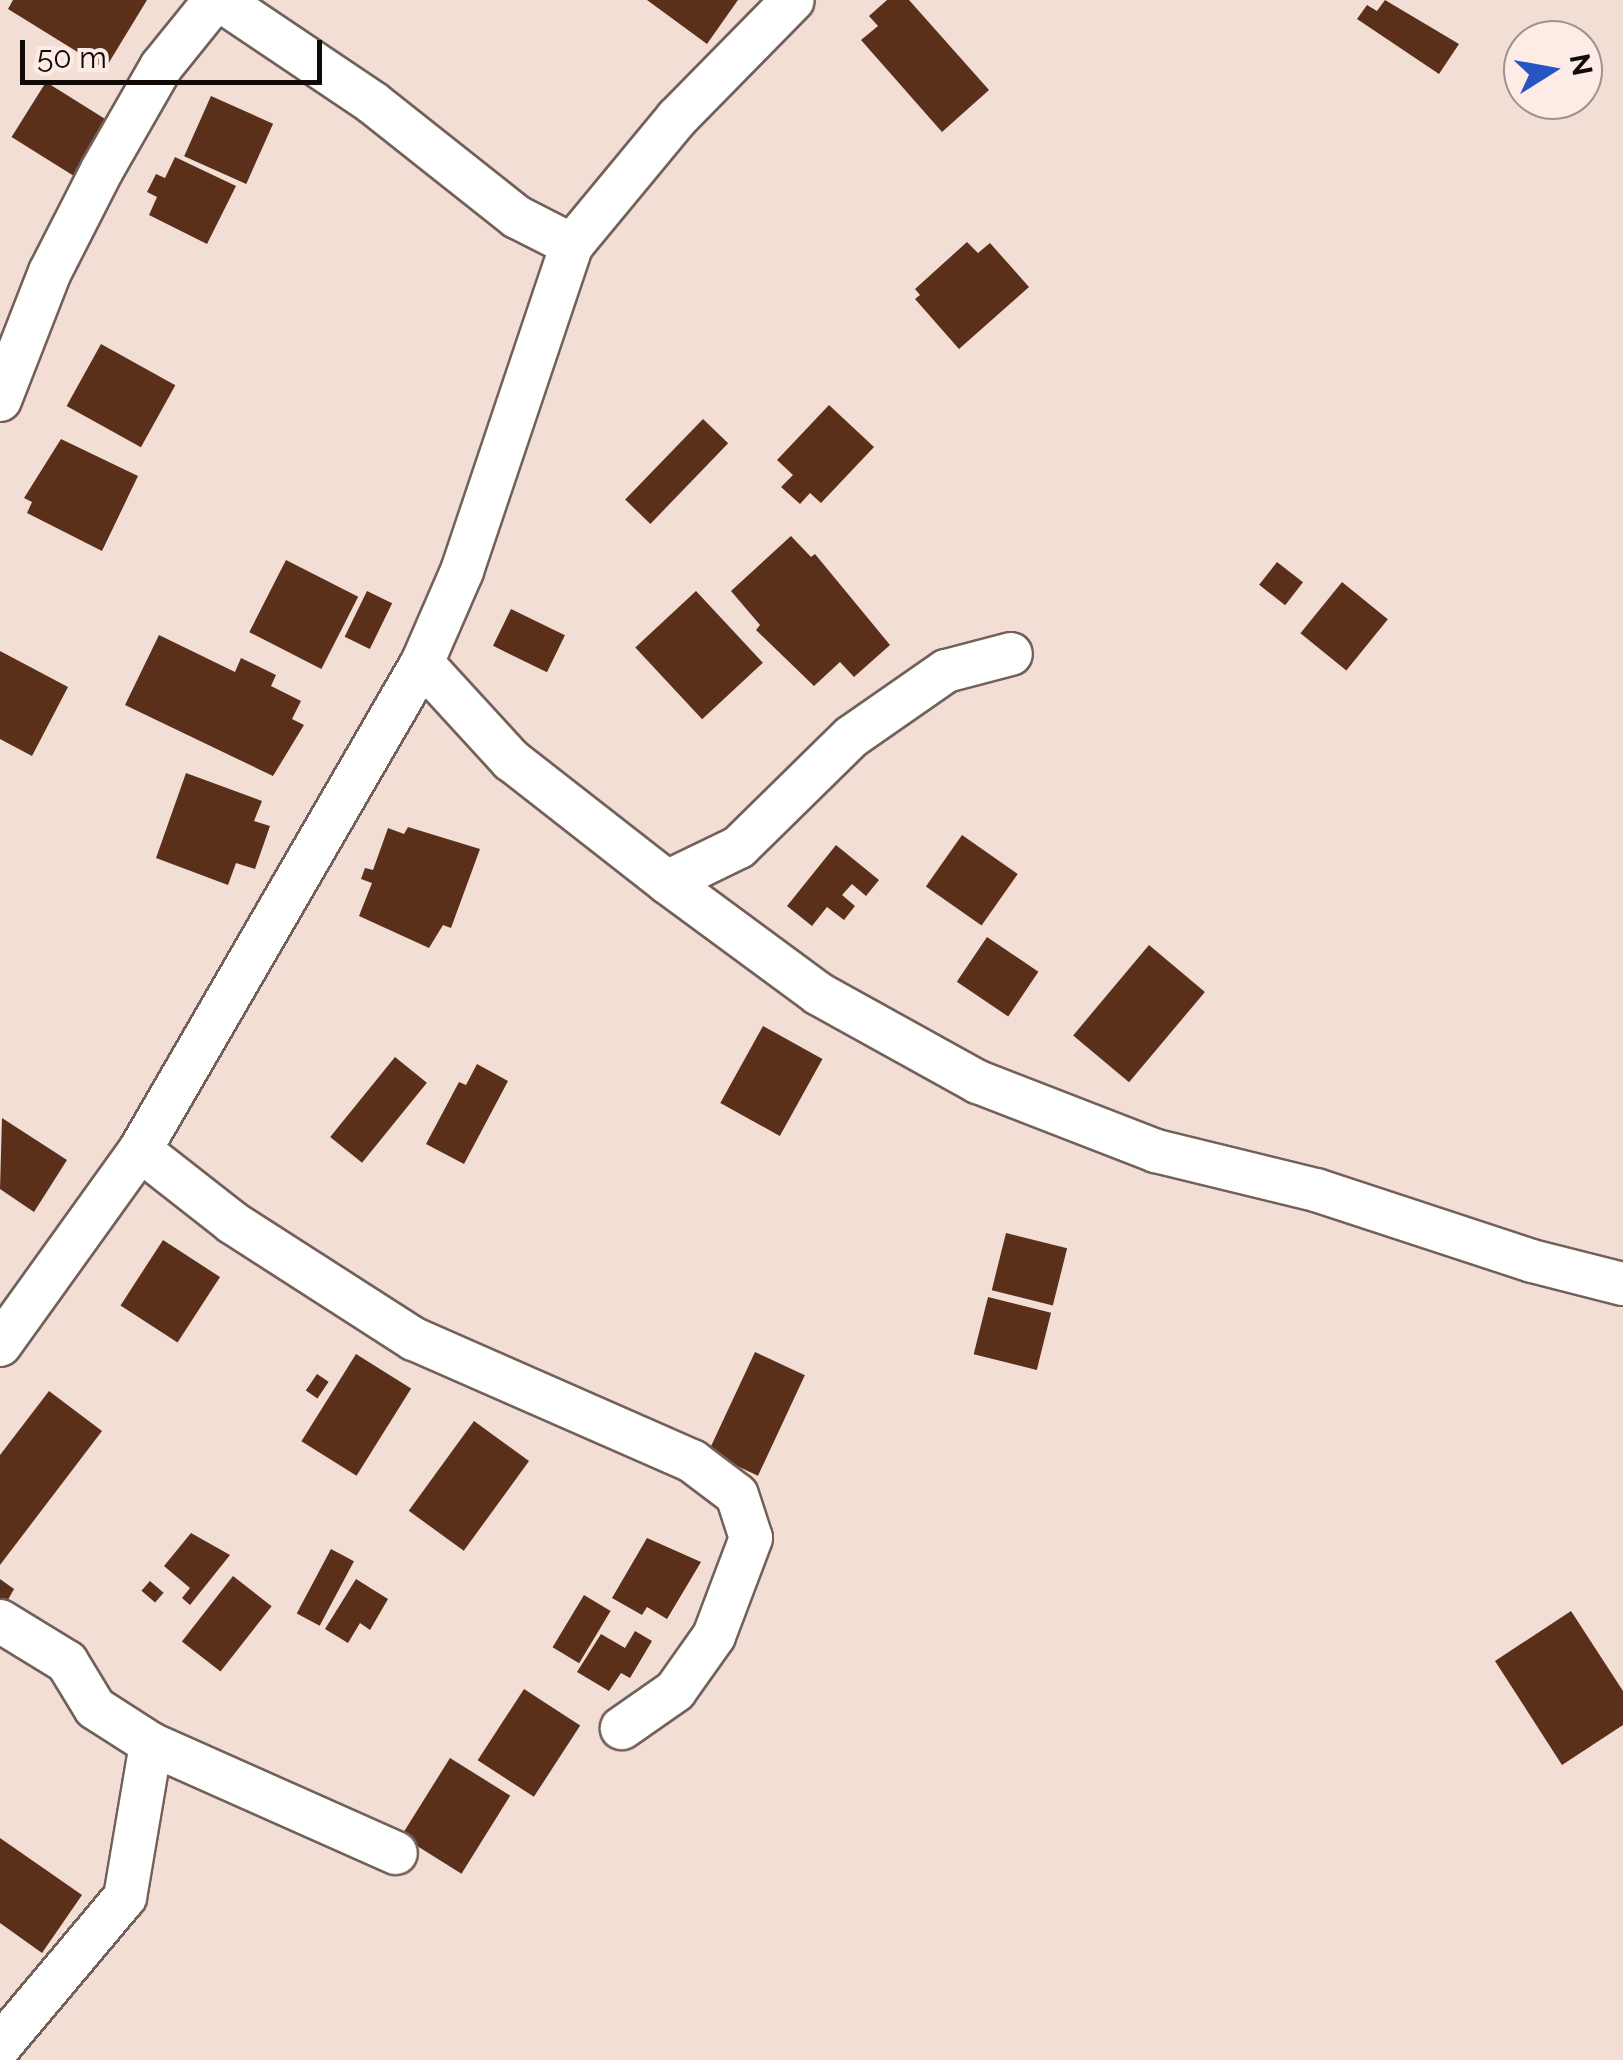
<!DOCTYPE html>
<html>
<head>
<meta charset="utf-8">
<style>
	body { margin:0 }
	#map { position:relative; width:1623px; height:2060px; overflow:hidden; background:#f3ded5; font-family:Raleway,sans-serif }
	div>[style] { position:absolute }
	.building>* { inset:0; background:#5a301b; transform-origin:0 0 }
	.roads { filter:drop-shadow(2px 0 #736159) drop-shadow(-2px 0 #736159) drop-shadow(0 2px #736159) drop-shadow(0 -2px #736159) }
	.street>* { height:42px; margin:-21px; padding:0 21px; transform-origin:21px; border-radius:21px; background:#fff }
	span { translate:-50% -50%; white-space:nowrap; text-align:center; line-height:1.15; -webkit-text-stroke:10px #fdece5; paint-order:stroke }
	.north { position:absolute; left:1503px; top:20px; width:100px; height:100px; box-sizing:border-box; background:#fdece5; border:2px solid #9f928d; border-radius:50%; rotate:79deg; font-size:28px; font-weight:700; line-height:40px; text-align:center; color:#110b08 }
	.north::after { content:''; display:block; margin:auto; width:35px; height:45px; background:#2655c3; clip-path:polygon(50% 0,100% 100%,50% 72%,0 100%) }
	.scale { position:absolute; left:20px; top:40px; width:302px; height:45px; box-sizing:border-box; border:5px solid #110b08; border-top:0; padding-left:12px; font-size:30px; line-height:35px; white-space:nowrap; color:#110b08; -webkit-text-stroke:8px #fdece5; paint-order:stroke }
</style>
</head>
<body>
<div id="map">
	<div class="building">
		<i style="clip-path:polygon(13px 0,147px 0,105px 69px,8px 9px)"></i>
		<i style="clip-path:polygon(647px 0,738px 0,707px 44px)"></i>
		<i style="clip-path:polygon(887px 0,909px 0,989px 90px,942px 132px,861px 40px,878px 26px,869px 16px)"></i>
		<i style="clip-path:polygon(1385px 0,1459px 44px,1439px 74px,1357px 19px,1367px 5px,1377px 11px)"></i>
		<i style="left:46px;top:82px;width:74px;height:65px;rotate:32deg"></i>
		<i style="left:211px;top:96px;width:68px;height:66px;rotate:24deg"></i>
		<i style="clip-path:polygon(175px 157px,236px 186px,207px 244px,149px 215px,157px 197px,147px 192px,156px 174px,165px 178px)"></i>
		<i style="clip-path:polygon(967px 242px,978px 253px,990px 243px,1029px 287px,959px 349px,915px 299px,920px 295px,915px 289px)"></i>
		<i style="left:101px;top:344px;width:85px;height:71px;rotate:29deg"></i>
		<i style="clip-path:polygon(829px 405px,874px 447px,821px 503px,810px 493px,800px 504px,781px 487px,793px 475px,777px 460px)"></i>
		<i style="left:703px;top:419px;width:35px;height:112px;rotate:44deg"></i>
		<i style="clip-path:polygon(61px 439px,138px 476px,102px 551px,27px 513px,32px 502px,24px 498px)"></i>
		<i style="clip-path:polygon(791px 536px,811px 557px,815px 554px,890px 645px,854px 677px,840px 662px,814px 686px,756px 630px,760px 625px,731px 591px)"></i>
		<i style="left:286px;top:560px;width:81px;height:81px;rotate:27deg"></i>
		<i style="left:1277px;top:562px;width:33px;height:29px;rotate:38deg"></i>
		<i style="left:1342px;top:582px;width:59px;height:66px;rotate:39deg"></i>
		<i style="left:367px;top:591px;width:28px;height:51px;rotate:26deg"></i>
		<i style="left:696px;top:591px;width:98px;height:83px;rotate:47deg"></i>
		<i style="left:511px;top:609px;width:60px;height:41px;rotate:26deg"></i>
		<i style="clip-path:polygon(159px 635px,235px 672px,241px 658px,276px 675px,271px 686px,301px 701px,292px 719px,304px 725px,273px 776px,125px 705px)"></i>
		<i style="clip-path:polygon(0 651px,68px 687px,32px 756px,0 739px)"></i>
		<i style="clip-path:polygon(186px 773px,262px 801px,254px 821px,270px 826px,255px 869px,236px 863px,228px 885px,156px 858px)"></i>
		<i style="clip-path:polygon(408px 827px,480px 849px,451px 928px,443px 925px,429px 948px,359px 916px,372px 883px,361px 879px,365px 868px,373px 870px,388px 828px,404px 834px)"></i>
		<i style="left:962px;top:835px;width:68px;height:63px;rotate:35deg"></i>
		<i style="clip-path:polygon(836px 845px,879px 880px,866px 896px,852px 884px,842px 895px,855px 906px,844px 920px,827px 907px,812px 926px,787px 906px)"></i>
		<i style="left:987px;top:937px;width:62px;height:54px;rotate:34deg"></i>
		<i style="left:1149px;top:945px;width:73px;height:118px;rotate:40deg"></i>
		<i style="left:763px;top:1026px;width:68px;height:88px;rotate:29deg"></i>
		<i style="left:395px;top:1057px;width:41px;height:103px;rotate:39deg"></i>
		<i style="clip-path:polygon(477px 1064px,508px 1081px,464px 1164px,426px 1144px,459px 1082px,466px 1085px)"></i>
		<i style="clip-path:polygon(2px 1118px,67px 1160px,34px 1212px,0 1189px)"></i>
		<i style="left:1006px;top:1233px;width:63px;height:59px;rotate:14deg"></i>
		<i style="left:163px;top:1240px;width:68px;height:78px;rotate:33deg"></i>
		<i style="left:988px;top:1297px;width:65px;height:59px;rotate:14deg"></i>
		<i style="left:755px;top:1352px;width:55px;height:111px;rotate:25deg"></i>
		<i style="left:356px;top:1354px;width:65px;height:103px;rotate:32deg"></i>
		<i style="left:317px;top:1374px;width:14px;height:20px;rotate:34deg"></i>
		<i style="clip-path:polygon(49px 1391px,102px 1431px,0 1565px,0 1455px)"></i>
		<i style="left:474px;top:1421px;width:68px;height:111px;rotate:36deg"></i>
		<i style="clip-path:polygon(191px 1533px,230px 1555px,190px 1605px,182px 1598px,190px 1588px,164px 1566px)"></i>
		<i style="clip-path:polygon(647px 1538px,701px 1562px,667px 1619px,647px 1607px,642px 1615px,612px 1598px)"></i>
		<i style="left:331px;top:1549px;width:26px;height:73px;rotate:28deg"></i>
		<i style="left:233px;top:1576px;width:49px;height:83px;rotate:38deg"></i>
		<i style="clip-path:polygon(0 1579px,14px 1589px,4px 1607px,0 1605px)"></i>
		<i style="clip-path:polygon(356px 1579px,388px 1599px,370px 1630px,360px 1623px,348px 1643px,325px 1629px)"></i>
		<i style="left:150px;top:1581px;width:18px;height:13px;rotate:41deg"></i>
		<i style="left:584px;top:1595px;width:31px;height:61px;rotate:31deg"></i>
		<i style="clip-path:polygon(1571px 1611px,1623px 1691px,1623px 1725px,1562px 1765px,1495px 1661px)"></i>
		<i style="clip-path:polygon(635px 1631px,652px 1641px,630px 1678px,621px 1673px,609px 1691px,577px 1672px,601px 1634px,625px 1648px)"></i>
		<i style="left:524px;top:1689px;width:67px;height:85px;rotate:33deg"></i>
		<i style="left:450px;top:1758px;width:71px;height:92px;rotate:32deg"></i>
		<i style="clip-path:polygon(0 1838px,82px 1895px,42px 1953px,0 1923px)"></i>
	</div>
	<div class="roads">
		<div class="street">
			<i style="left:220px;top:0;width:184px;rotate:33.9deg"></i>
			<i style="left:373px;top:103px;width:184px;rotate:38.4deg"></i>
			<i style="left:517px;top:217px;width:62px;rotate:27deg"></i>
			<i style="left:0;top:400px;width:137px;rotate:-68.7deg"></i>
			<i style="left:50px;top:272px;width:114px;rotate:-63deg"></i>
			<i style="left:102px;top:170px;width:119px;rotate:-60.2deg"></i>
			<i style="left:161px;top:67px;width:86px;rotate:-51.1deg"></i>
			<i style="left:422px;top:663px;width:132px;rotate:47.5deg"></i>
			<i style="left:511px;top:760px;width:198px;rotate:38deg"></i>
			<i style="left:667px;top:882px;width:189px;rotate:36.4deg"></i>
			<i style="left:819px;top:994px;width:182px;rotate:29deg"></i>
			<i style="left:978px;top:1082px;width:191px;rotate:21.2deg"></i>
			<i style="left:1156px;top:1151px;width:165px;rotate:13.7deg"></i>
			<i style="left:1316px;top:1190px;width:227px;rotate:18.2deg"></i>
			<i style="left:1532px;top:1261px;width:94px;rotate:14.2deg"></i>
			<i style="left:667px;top:882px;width:80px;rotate:-25.9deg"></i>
			<i style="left:739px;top:847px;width:157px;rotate:-44.5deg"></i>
			<i style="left:851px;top:737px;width:116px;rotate:-34.8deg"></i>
			<i style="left:946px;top:671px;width:67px;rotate:-14.7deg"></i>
			<i style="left:140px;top:1150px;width:118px;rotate:38.1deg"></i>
			<i style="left:233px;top:1223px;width:215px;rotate:32.7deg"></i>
			<i style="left:414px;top:1339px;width:304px;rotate:23.7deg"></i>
			<i style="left:692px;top:1461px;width:56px;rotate:37.1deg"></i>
			<i style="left:737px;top:1495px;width:45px;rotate:72deg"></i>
			<i style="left:751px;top:1538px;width:105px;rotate:110.7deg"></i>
			<i style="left:714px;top:1636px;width:67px;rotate:125.3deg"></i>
			<i style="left:675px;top:1691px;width:65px;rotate:145.1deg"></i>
			<i style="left:0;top:1345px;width:240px;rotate:-54.3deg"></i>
			<i style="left:140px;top:1150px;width:563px;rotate:-59.93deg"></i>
			<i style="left:422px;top:663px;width:100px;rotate:-66.5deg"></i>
			<i style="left:462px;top:571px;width:344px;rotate:-71.4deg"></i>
			<i style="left:572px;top:245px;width:165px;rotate:-50.4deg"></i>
			<i style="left:677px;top:118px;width:165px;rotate:-45.5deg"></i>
			<i style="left:0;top:1621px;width:79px;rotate:31.5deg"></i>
			<i style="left:67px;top:1662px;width:54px;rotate:58.7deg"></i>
			<i style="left:95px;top:1708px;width:67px;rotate:32.7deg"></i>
			<i style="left:151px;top:1744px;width:155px;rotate:99.6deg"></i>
			<i style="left:125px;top:1897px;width:194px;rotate:130deg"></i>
			<i style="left:151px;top:1744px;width:268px;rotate:24deg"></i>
		</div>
	</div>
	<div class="north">N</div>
	<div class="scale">50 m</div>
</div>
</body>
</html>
